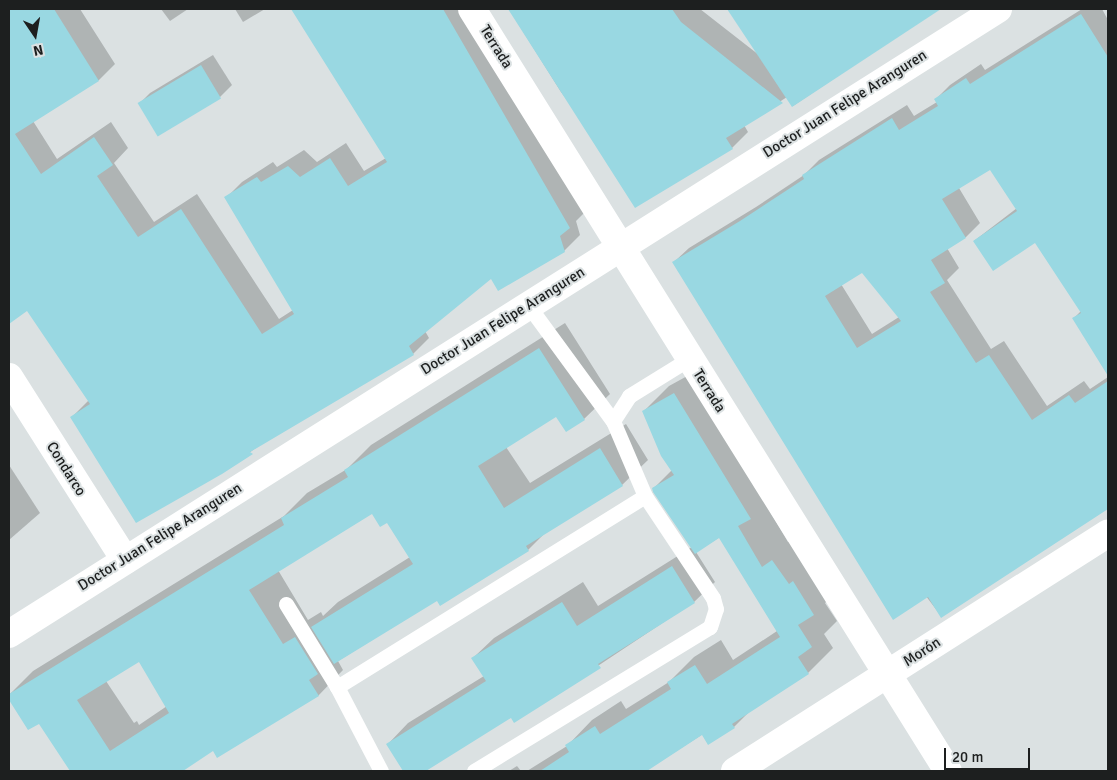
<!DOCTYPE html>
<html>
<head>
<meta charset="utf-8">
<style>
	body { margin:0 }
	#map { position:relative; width:1117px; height:780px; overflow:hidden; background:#dbe1e2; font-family:Signika,sans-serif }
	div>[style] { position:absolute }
	.shadow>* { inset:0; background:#0003 }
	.building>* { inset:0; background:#99d8e2; transform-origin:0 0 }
	.service>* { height:15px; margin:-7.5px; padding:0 7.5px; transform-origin:7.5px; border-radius:7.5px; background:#fff }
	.minor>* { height:28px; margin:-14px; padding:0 14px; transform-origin:14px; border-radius:14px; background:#fff }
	span { translate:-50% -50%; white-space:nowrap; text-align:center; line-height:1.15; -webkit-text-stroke:4px #dbe1e2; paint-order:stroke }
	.street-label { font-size:15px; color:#1d1f1f }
	.frame { position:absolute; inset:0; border:10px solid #1d1f1f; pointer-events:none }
	.north { position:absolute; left:10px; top:10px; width:50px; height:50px; -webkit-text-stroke:4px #dbe1e2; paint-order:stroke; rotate:168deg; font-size:14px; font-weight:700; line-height:20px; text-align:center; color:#1d1f1f }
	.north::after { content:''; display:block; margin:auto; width:18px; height:22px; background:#1d1f1f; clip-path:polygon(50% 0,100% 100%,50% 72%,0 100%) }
	.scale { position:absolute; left:944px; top:748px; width:86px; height:22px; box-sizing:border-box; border:2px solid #1d1f1f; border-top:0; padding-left:6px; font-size:15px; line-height:18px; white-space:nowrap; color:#1d1f1f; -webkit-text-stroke:4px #dbe1e2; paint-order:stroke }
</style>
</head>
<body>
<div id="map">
	<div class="shadow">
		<i style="clip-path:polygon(9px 9px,80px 9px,115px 64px,99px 80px,33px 121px,57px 159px,111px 122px,128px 148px,114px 163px,154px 222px,197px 194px,279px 319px,293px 310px,226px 198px,242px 182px,273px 162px,277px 167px,304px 150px,317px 162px,346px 143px,364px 171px,386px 158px,292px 9px,468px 9px,586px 211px,576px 221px,580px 235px,564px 251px,491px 277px,425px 331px,429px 338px,413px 354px,261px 444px,222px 473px,72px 417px,89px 400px,27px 309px,9px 322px)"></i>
		<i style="clip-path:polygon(161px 9px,188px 9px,170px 21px)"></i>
		<i style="clip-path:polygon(235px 9px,265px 9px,243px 22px)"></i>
		<i style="clip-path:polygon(509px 9px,700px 9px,759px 55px,729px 9px,938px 9px,793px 106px,787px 97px,744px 125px,748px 132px,732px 148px,582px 119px,561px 92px)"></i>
		<i style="clip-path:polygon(evenodd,1082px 9px,1102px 9px,1108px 20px,1108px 374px,1074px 318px,1081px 311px,1035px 241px,974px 241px,1017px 208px,991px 168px,959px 188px,980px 223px,966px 237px,947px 248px,959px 268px,947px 280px,991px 349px,1004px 341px,1047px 406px,1084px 381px,1090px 389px,1108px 377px,1108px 507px,941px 616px,674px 262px,689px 248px,756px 207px,804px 175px,819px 160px,907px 105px,914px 116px,937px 102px,935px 100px,950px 85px,981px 64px,985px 70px,1082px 9px,862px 271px,899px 317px,872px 334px,841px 284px,862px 271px)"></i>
		<i style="clip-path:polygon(213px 55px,232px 85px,220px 97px,159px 134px,139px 104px,150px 93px)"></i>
		<i style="clip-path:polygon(evenodd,565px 323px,610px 394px,584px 419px,556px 415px,506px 447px,530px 483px,626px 424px,648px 460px,622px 485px,545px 533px,528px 550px,437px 599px,338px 661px,343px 670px,318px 696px,214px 749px,180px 771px,68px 771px,71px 770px,39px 722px,28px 729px,9px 695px,33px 671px,284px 516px,307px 493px,347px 469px,371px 445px,565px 323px,372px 512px,388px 521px,410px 557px,338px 602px,323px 616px,321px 612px,308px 620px,278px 570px,372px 512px,565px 323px,139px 661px,167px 706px,139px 725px,137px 721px,134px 723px,106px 681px,139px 661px)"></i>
		<i style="clip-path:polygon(700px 369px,765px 503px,788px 542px,798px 536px,839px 589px,825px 603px,837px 621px,824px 634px,833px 648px,808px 673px,750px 711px,734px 727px,708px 743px,703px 734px,645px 771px,527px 771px,567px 746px,592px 720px,621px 701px,626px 709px,669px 682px,694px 657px,721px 640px,733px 660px,777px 631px,720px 537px,696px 552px,715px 582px,694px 602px,515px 721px,512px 716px,423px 771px,404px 771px,388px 744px,408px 723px,484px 676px,473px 658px,494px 638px,583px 582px,598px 606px,692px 547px,653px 489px,672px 470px,644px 411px,669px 386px)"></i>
		<i style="clip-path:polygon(9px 465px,40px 513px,9px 540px)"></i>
		<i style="clip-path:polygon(517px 766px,521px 771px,509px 771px)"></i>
	</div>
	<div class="building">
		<i style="clip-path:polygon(9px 9px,54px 9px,99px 81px,15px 134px,41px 174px,94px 137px,113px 165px,97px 176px,138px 237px,181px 209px,262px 334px,294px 314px,224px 197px,257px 177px,261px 182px,288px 166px,300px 177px,330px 158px,348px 186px,387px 162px,291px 9px,443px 9px,570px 228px,560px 236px,565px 252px,498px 291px,491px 279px,409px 346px,414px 355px,250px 452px,253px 454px,222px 474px,136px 523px,70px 417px,90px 404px,27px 311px,9px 324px)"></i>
		<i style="clip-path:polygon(508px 9px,672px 9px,681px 22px,783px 103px,726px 138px,733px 149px,635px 208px)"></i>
		<i style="clip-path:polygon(727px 9px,941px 9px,792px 107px)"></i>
		<i style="clip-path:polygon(evenodd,1081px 14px,1108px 57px,1108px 376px,1072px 318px,1081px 313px,1035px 243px,993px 271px,973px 241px,1017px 211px,990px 170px,942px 199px,966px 238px,931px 260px,945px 283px,930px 292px,976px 363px,989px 355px,1032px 420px,1069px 395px,1075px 403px,1108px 381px,1108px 509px,941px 618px,928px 597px,893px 620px,672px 262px,740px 221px,804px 179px,802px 175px,892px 118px,899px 130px,938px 106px,934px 99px,966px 78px,970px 84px,1081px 14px,862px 273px,901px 321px,857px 348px,825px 296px,862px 273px)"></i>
		<i style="left:201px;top:65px;width:39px;height:74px;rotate:59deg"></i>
		<i style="clip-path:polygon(evenodd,539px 348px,585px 420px,566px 432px,556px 417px,478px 466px,504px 508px,600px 448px,623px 486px,526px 546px,529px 551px,440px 606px,437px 601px,334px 664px,311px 627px,413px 564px,387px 523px,380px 527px,372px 514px,249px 590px,283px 644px,295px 637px,318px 674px,309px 680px,319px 696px,217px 758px,213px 751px,183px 771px,70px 771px,39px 724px,28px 730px,9px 700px,9px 694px,284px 525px,281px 518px,348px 477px,344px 470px,539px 348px,139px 662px,169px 713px,110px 751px,77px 700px,139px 662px)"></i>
		<i style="clip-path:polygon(674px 393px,751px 519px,738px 526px,762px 567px,772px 560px,789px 584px,793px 581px,814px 615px,798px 625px,812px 647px,798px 657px,809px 674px,732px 724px,735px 728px,708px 745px,702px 735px,647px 771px,540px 771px,569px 752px,565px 745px,595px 726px,600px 734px,671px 689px,667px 682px,695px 665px,707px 684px,780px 637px,719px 538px,695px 554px,653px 492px,652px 488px,674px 475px,661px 456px,642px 411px)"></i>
		<i style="clip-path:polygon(672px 566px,695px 603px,598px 664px,601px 668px,514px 723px,511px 718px,426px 771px,403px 771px,386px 744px,486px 681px,471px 658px,562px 602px,577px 626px)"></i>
	</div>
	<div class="service">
		<i style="left:528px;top:305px;width:144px;rotate:53.8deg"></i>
		<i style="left:286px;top:604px;width:97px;rotate:58.4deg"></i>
		<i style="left:381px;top:771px;width:95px;rotate:-117.6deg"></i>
		<i style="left:337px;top:687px;width:362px;rotate:-31.8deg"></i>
		<i style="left:474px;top:771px;width:276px;rotate:-31.4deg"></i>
		<i style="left:710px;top:627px;width:19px;rotate:-72deg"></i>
		<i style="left:716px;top:609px;width:11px;rotate:-105deg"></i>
		<i style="left:713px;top:598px;width:123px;rotate:-123.7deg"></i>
		<i style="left:645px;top:496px;width:82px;rotate:-113.1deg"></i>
		<i style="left:613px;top:421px;width:30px;rotate:-57deg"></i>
		<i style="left:629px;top:396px;width:70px;rotate:-31.7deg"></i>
	</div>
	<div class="minor">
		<i style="left:472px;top:9px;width:898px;rotate:58.01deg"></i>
		<i style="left:9px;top:377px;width:217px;rotate:57.6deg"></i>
		<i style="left:9px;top:634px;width:1170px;rotate:-32.29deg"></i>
		<i style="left:735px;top:771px;width:442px;rotate:-32.5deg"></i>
	</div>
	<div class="street-label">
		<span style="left:496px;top:47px;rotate:58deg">Terrada</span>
		<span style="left:845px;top:104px;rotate:-32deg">Doctor Juan Felipe Aranguren</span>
		<span style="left:503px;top:321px;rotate:-32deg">Doctor Juan Felipe Aranguren</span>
		<span style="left:709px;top:391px;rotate:58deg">Terrada</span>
		<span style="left:66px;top:469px;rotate:58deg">Condarco</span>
		<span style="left:160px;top:537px;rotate:-32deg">Doctor Juan Felipe Aranguren</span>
		<span style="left:922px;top:652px;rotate:-33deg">Morón</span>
	</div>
	<div class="frame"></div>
	<div class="north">N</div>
	<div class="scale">20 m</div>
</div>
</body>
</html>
